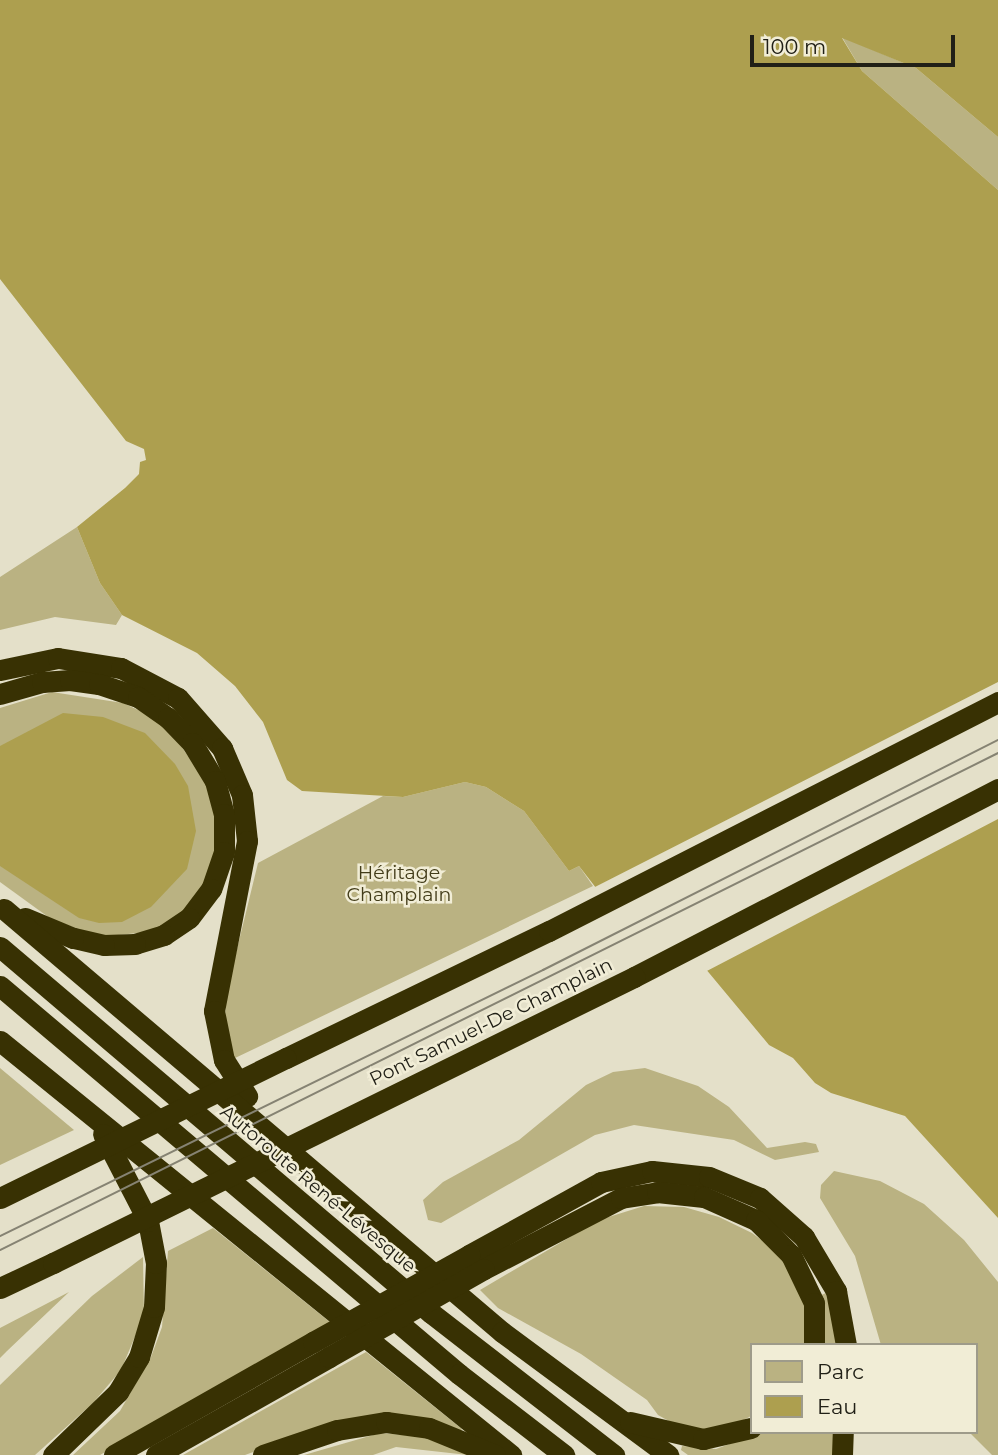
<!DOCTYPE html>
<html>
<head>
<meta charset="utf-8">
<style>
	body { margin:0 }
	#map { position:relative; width:998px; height:1455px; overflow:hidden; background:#e4e0c9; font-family:Montserrat,sans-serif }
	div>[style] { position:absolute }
	.green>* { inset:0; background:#bab282 }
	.water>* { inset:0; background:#ad9f4f }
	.pier>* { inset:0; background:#e4e0c9 }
	.motorway>* { height:21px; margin:-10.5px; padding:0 10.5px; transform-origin:10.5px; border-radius:10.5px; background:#383103 }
	.tram>* { height:2px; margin:-1px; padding:0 1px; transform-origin:1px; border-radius:1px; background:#868373 }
	.motorway-bridge>* { height:21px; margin:-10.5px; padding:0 10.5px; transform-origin:10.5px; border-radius:10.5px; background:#383103 }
	span { translate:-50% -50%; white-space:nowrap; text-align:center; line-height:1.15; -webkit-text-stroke:5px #f1edd6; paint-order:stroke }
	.park-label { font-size:19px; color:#423c19 }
	.street-label { font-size:19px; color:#212017 }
	.legend { position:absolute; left:750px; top:1343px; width:228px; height:91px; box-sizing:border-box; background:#f1edd6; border:2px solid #9e9b8a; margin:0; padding:9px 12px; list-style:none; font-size:21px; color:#212017 }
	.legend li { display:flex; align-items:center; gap:14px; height:35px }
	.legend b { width:35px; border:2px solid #9e9b8a }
	.scale { position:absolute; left:750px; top:35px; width:205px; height:32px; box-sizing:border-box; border:4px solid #212017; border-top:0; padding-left:9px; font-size:21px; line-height:24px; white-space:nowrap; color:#212017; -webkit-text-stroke:5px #f1edd6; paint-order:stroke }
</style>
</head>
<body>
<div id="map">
	<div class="green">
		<i style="clip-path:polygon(842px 37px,916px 68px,998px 137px,998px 190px,862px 71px)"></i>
		<i style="clip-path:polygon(77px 527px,100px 583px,122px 615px,116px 625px,55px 617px,0 630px,0 577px)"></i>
		<i style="clip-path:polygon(52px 692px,123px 703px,147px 714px,170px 730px,204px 779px,216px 813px,215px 868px,189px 909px,156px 931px,100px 937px,51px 919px,0 882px,0 708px)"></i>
		<i style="clip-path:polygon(465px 782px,486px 787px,524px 811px,569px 871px,579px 866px,593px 886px,233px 1059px,225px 1025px,226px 994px,258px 863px,383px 796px,403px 797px)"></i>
		<i style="clip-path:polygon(0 1068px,74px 1130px,0 1165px)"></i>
		<i style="clip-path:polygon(645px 1068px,698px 1086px,729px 1107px,767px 1148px,805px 1142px,816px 1144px,819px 1152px,775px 1160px,734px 1140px,634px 1125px,595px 1135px,441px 1223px,428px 1220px,423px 1200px,443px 1182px,519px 1140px,586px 1085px,613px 1072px)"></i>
		<i style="clip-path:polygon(834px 1171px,880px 1181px,924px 1204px,964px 1240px,998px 1282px,998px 1455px,992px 1455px,969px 1432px,975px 1432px,975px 1345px,881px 1345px,855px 1256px,820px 1198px,821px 1185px)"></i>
		<i style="clip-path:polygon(644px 1206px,684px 1207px,719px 1217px,752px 1233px,781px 1255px,806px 1304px,807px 1345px,751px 1345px,751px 1416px,740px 1422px,715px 1429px,683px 1429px,658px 1415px,647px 1400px,581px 1354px,498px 1308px,480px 1290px,599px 1220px)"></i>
		<i style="clip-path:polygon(213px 1228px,331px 1323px,100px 1455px,73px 1455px,120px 1411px,151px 1357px,162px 1327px,168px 1251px)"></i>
		<i style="clip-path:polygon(143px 1257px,144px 1315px,121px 1370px,93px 1403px,35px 1455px,0 1455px,0 1385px,92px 1296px)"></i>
		<i style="clip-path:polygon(69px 1292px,7px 1351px,0 1358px,0 1328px)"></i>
		<i style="clip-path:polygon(826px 1293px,840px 1345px,822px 1345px,819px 1296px)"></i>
		<i style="clip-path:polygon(366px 1352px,462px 1429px,460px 1432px,310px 1432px,245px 1455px,183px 1455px)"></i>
		<i style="clip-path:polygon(762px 1432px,837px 1432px,836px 1455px,688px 1455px,681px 1450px,682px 1446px,716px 1449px)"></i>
		<i style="clip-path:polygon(380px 1433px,428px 1437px,468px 1455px,396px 1447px,373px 1455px,304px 1455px)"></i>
	</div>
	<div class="water">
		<i style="clip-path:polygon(0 0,998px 0,998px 137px,916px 68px,842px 38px,862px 71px,998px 190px,998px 1218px,905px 1116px,831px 1093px,815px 1083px,793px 1058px,769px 1045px,690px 950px,621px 920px,579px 866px,569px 871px,524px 811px,486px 787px,465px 782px,403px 797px,302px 791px,287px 780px,263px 722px,235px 686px,197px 653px,122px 615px,100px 583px,77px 527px,125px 488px,139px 474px,140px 462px,146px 460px,144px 449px,126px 441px,0 279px)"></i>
		<i style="clip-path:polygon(63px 713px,103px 717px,145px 733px,175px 764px,188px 786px,196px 831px,187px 869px,151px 907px,122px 922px,99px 923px,79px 918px,0 866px,0 746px)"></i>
	</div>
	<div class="pier">
		<i style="clip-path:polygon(998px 682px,998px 819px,703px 973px,688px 953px,619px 923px,591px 889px)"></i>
	</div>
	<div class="motorway">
		<i style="left:0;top:670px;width:59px;rotate:-11.7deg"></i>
		<i style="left:58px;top:658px;width:64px;rotate:9deg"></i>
		<i style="left:121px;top:668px;width:64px;rotate:27.8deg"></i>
		<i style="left:178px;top:698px;width:67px;rotate:48.7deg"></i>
		<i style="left:222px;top:748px;width:51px;rotate:66.9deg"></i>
		<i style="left:242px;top:795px;width:46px;rotate:83.8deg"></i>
		<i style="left:247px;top:841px;width:173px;rotate:101deg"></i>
		<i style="left:214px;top:1011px;width:50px;rotate:78.5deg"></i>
		<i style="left:224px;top:1060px;width:43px;rotate:57.4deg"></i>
		<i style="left:0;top:694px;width:44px;rotate:-15.9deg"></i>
		<i style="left:42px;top:682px;width:28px;rotate:-4deg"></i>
		<i style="left:70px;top:680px;width:29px;rotate:8deg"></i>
		<i style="left:99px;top:684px;width:41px;rotate:18.4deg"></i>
		<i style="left:138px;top:697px;width:37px;rotate:35deg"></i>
		<i style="left:168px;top:718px;width:35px;rotate:46deg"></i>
		<i style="left:192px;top:743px;width:44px;rotate:58.8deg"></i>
		<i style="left:215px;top:781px;width:34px;rotate:75deg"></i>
		<i style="left:224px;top:814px;width:38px;rotate:90deg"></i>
		<i style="left:224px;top:852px;width:39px;rotate:109deg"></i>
		<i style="left:211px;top:889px;width:36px;rotate:127deg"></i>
		<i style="left:189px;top:918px;width:30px;rotate:146deg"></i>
		<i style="left:164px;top:935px;width:30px;rotate:163deg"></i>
		<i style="left:135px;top:944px;width:31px;rotate:178deg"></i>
		<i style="left:104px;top:945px;width:32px;rotate:-167deg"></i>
		<i style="left:73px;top:938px;width:52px;rotate:-157.4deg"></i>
		<i style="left:4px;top:909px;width:653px;rotate:40.34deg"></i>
		<i style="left:502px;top:1332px;width:207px;rotate:36.5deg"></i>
		<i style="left:0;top:947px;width:565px;rotate:40.34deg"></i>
		<i style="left:431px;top:1313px;width:232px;rotate:37.8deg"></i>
		<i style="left:634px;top:977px;width:410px;rotate:-27.3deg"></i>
		<i style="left:0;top:986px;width:601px;rotate:40.21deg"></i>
		<i style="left:459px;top:1374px;width:133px;rotate:37.6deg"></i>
		<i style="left:0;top:1041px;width:658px;rotate:39.01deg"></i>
		<i style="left:286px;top:1058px;width:292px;rotate:-25.8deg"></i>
		<i style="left:549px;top:931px;width:504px;rotate:-27.02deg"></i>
		<i style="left:469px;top:1255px;width:151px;rotate:-28.9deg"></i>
		<i style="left:601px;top:1182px;width:52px;rotate:-12.2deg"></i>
		<i style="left:652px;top:1171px;width:57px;rotate:6deg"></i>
		<i style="left:709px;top:1177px;width:55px;rotate:22.4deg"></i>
		<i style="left:760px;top:1198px;width:59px;rotate:41.6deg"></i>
		<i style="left:804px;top:1237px;width:63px;rotate:59.3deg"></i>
		<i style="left:836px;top:1291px;width:55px;rotate:79.5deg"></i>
		<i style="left:484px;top:1269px;width:154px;rotate:-27.4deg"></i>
		<i style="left:621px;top:1198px;width:36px;rotate:-9deg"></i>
		<i style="left:657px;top:1192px;width:47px;rotate:6.1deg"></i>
		<i style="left:704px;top:1197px;width:57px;rotate:23.9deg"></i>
		<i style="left:756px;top:1220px;width:49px;rotate:45deg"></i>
		<i style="left:791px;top:1255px;width:53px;rotate:64.4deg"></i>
		<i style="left:814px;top:1303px;width:42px;rotate:90deg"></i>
		<i style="left:0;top:1288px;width:59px;rotate:-25.3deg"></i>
		<i style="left:630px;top:1422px;width:75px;rotate:13.1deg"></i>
		<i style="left:703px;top:1439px;width:49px;rotate:-12.9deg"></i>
		<i style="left:53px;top:1455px;width:91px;rotate:-44.1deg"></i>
		<i style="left:118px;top:1392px;width:41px;rotate:-59deg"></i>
		<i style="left:139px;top:1357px;width:52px;rotate:-73.3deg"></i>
		<i style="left:154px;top:1307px;width:44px;rotate:-87.4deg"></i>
		<i style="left:156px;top:1263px;width:43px;rotate:-100.8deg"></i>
		<i style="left:148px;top:1221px;width:98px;rotate:-117.3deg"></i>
		<i style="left:114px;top:1455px;width:229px;rotate:-29.6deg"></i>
		<i style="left:156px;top:1455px;width:199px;rotate:-29.5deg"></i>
		<i style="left:263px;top:1455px;width:78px;rotate:-18.7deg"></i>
		<i style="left:337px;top:1430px;width:50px;rotate:-9.3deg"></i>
		<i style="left:386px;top:1422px;width:43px;rotate:7.9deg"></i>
		<i style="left:429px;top:1428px;width:71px;rotate:22.2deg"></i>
		<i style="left:842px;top:1455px;width:23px;rotate:-88deg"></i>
	</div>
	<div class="tram">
		<i style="left:0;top:1236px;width:605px;rotate:-26.1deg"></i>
		<i style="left:543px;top:970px;width:510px;rotate:-26.82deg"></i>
		<i style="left:0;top:1250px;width:1115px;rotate:-26.47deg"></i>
	</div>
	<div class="motorway-bridge">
		<i style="left:0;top:1198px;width:318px;rotate:-26.1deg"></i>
		<i style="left:53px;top:1263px;width:648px;rotate:-26.21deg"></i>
		<i style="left:313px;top:1342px;width:179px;rotate:-29.1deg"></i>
		<i style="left:329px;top:1357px;width:178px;rotate:-29.6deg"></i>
	</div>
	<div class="park-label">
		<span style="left:399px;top:884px">Héritage<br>Champlain</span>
	</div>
	<div class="street-label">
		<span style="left:491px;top:1022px;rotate:-26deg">Pont Samuel-De Champlain</span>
		<span style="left:318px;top:1189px;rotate:40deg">Autoroute René-Lévesque</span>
	</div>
	<ul class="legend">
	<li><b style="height:19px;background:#bab282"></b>Parc</li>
	<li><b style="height:19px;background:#ad9f4f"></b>Eau</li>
	</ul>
	<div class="scale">100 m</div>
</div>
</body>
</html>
